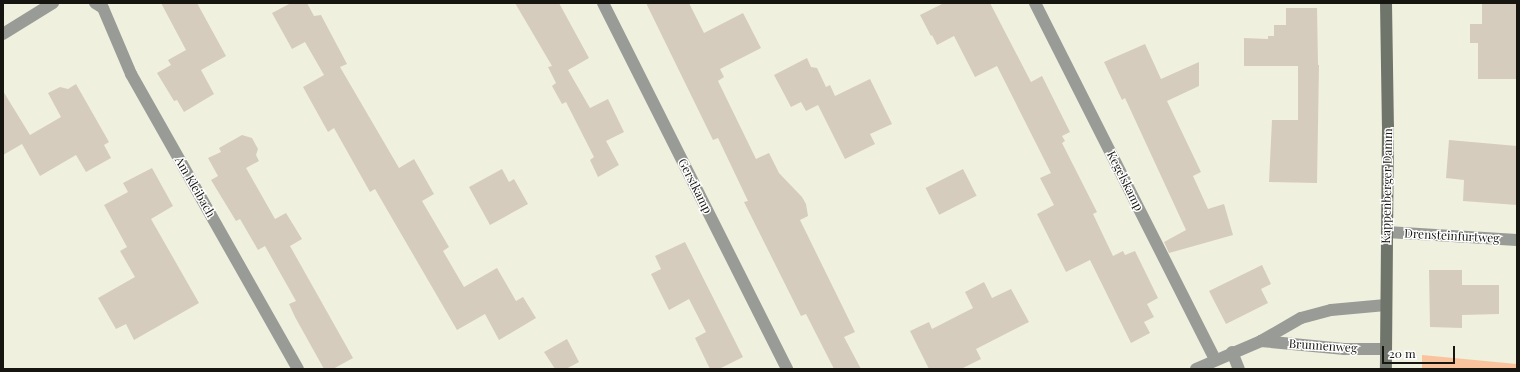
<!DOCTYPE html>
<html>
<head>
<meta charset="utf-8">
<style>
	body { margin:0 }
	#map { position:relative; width:1520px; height:372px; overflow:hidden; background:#f0f0df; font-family:"Playfair Display",serif }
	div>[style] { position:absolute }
	.green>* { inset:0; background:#f9c49d }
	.building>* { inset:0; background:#d5ccbd; transform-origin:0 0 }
	.street>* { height:12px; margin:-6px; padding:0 6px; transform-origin:6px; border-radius:6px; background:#999c96 }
	.secondary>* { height:12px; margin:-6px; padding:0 6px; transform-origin:6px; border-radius:6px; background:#70756c }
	span { translate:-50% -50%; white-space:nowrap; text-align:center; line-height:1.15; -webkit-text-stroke:3px #fff; paint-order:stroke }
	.street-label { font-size:12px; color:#161510 }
	.frame { position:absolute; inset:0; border:4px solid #161510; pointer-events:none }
	.scale { position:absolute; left:1382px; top:346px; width:73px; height:18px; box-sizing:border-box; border:2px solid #161510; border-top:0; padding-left:5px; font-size:12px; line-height:14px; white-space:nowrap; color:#161510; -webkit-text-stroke:3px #fff; paint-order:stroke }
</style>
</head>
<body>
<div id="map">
	<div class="green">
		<i style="clip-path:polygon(1422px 355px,1517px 364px,1517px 369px,1422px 369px)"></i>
	</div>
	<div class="building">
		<i style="clip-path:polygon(161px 3px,197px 3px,226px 56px,201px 70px,214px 94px,184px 112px,177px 100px,174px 101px,157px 73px,171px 65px,168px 60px,186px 50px)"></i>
		<i style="clip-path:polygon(291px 3px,307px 3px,314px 16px,321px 15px,347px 64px,340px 67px,399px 168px,414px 159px,434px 194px,422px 201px,449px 247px,443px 251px,464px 287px,497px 268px,516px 301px,523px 297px,536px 318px,499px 340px,485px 314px,457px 330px,375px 189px,370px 192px,334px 128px,328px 132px,303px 87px,324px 75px,305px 42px,292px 49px,272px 13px)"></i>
		<i style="clip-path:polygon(515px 3px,559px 3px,589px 58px,568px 70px,590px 108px,608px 99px,624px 132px,606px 141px,619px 165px,598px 177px,590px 160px,594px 157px,566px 102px,562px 104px,552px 86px,556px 83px,548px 67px,552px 66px)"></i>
		<i style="clip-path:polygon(646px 3px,689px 3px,704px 33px,743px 13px,761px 48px,720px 69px,724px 77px,718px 81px,756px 159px,769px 153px,779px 173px,802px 197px,806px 204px,808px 216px,800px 220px,855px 332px,844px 337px,861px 369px,834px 369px,806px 314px,801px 316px,744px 202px,748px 201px,718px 138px,713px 140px)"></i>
		<i style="clip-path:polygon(944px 3px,990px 3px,1031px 82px,1042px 76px,1070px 132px,1062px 136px,1065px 141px,1062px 143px,1097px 212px,1093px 214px,1113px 256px,1123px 251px,1125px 255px,1135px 251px,1158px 298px,1147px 304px,1154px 317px,1144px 322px,1150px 333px,1131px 343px,1090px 260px,1066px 272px,1037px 214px,1054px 205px,1040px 178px,1051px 173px,997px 66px,975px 77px,954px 36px,937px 45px,932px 35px,931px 36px,920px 15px)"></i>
		<i style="clip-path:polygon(1482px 3px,1517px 3px,1517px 79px,1478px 79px,1478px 43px,1470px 43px,1470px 24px,1482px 24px)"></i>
		<i style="clip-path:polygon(1286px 8px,1317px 8px,1318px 65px,1319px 65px,1317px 183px,1269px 182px,1272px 120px,1298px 120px,1298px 66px,1244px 66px,1244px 38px,1268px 39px,1268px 36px,1274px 36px,1274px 25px,1286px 25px)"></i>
		<i style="clip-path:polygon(1145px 44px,1161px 79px,1199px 62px,1199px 86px,1167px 101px,1201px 172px,1193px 176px,1208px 209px,1224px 204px,1233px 235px,1169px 253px,1164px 242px,1186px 230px,1125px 98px,1122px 100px,1104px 62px)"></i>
		<i style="clip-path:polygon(807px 58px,811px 67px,817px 68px,826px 87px,830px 85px,835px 96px,870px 79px,892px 124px,870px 134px,875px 144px,845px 159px,818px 105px,806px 111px,801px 102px,791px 107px,774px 75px)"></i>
		<i style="clip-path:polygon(76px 84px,109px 142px,104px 145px,111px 158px,86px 172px,76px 155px,40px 176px,22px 144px,3px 155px,3px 91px,30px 135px,61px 117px,48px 93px,60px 87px,68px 89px)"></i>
		<i style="clip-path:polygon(242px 135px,252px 138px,258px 149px,256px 155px,259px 161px,246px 168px,275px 219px,286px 213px,302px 239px,290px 246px,353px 358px,333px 369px,324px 369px,295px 317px,289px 304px,296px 301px,265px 246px,258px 250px,240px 219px,236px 221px,211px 180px,218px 176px,208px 158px,221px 152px,219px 148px)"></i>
		<i style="clip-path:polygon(1449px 140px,1517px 146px,1517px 205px,1463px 201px,1464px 180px,1446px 178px)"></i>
		<i style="clip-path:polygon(152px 168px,173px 206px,151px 219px,199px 303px,134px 340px,126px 324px,116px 329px,98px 298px,135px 277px,120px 251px,127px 247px,104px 205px,128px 192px,123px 183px)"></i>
		<i style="clip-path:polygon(502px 169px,509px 182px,514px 179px,528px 204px,490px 225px,469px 187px)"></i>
		<i style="left:963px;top:169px;width:30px;height:42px;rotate:63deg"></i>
		<i style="clip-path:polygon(685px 242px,743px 357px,719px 369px,710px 369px,695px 338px,706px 332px,689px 299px,669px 310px,651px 274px,661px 269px,655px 256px)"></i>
		<i style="clip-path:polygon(1262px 265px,1271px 284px,1261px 289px,1268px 303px,1226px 324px,1209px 291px)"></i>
		<i style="clip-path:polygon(1429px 270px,1462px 270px,1462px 285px,1499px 285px,1499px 314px,1462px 315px,1462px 328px,1430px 327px)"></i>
		<i style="clip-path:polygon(984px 282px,992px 298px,1011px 289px,1029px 322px,976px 349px,981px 359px,961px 369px,929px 369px,910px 331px,929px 322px,932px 329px,973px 308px,965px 292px)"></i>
		<i style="clip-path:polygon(567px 339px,579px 362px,566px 369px,555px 369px,544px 352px)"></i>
	</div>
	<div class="street">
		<i style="left:95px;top:3px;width:9px;rotate:32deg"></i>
		<i style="left:103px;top:8px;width:72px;rotate:67deg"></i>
		<i style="left:131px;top:74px;width:339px;rotate:60.5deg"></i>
		<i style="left:603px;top:3px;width:410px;rotate:63.3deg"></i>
		<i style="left:1035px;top:3px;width:400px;rotate:63.2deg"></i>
		<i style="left:3px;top:34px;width:59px;rotate:-31.8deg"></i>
		<i style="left:1387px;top:232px;width:130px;rotate:3.5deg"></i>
		<i style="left:1261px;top:341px;width:84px;rotate:5.4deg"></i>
		<i style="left:1345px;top:349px;width:41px"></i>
		<i style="left:1232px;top:352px;width:18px;rotate:68deg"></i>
		<i style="left:1196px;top:369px;width:71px;rotate:-23.3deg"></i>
		<i style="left:1261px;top:341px;width:46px;rotate:-29.9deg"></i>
		<i style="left:1301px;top:318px;width:31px;rotate:-15deg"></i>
		<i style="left:1331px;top:310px;width:55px;rotate:-5.2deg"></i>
	</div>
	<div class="secondary">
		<i style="left:1386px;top:3px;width:123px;rotate:89.1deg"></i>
		<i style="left:1388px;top:126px;width:243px;rotate:90.5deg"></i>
	</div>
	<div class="street-label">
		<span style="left:1125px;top:181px;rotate:63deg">Kegelskamp</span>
		<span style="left:695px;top:186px;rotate:63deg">Gerstkamp</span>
		<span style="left:1387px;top:186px;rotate:-89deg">Kappenberger Damm</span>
		<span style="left:195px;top:187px;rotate:60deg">Am Kleibach</span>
		<span style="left:1452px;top:236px;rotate:3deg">Drensteinfurtweg</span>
		<span style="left:1323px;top:346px;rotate:4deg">Brunnenweg</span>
	</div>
	<div class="frame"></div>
	<div class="scale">20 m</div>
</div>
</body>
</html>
